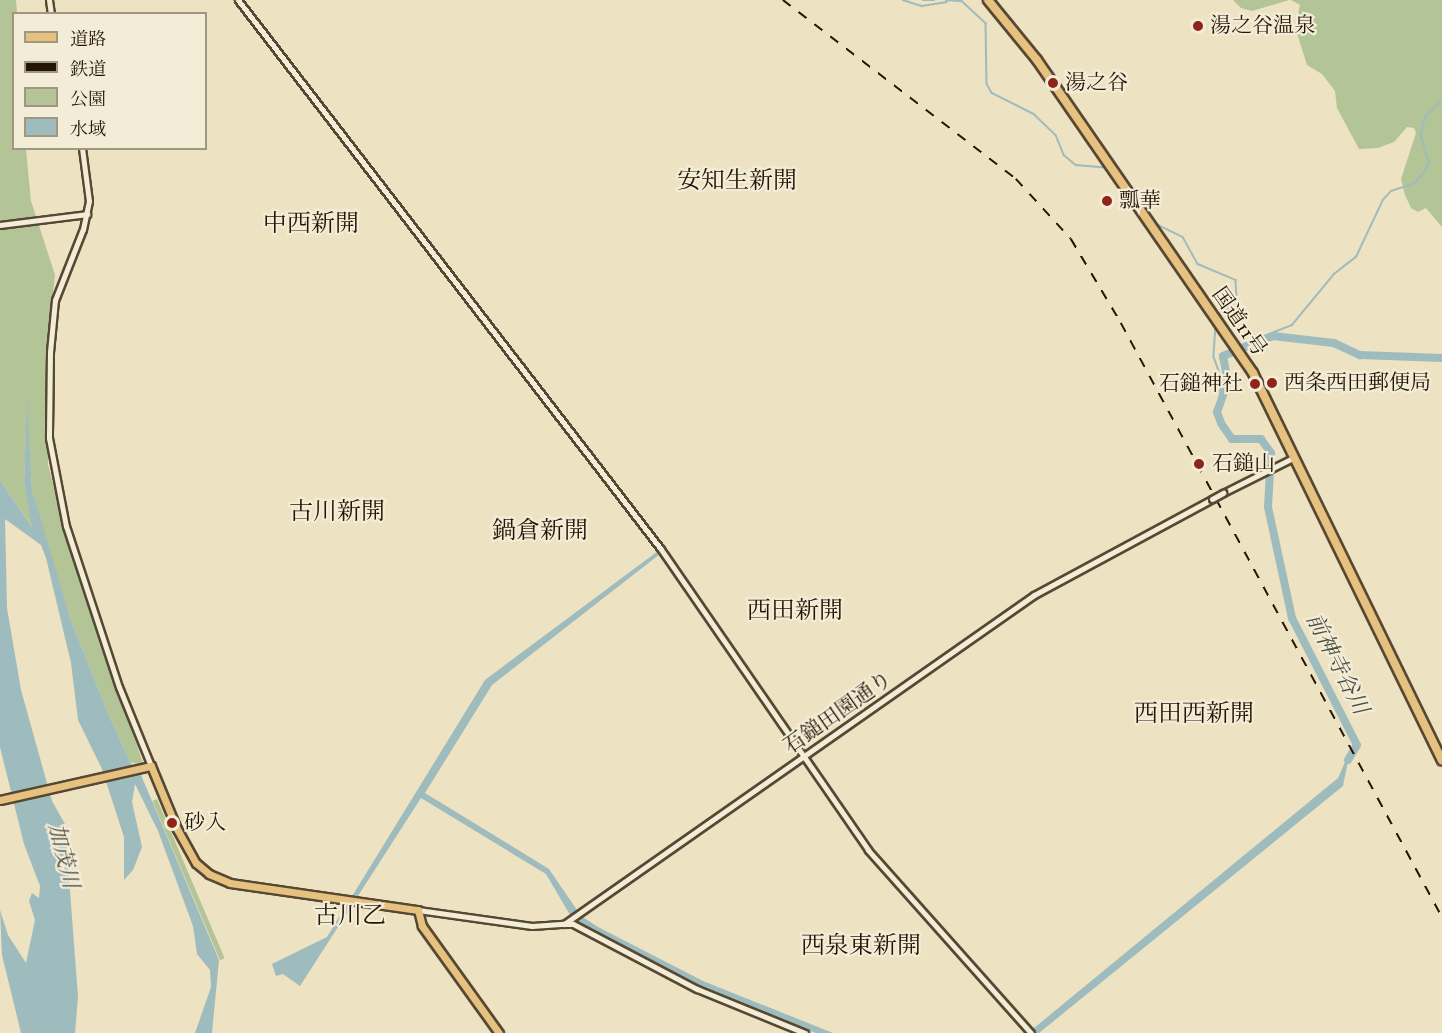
<!DOCTYPE html>
<html>
<head>
<meta charset="utf-8">
<style>
	body { margin:0 }
	#map { position:relative; width:1442px; height:1033px; overflow:hidden; background:#ede2c1; font-family:"IM FELL DW Pica","Noto Serif JP",serif }
	div>[style] { position:absolute }
	.green>* { inset:0; background:#b3c497; transform-origin:0 0 }
	.water>* { inset:0; background:#9ebbbe }
	.stream>* { height:1.5px; margin:-0.75px; padding:0 0.75px; transform-origin:0.75px; border-radius:0.75px; background:#9ebbbe }
	.river>* { height:8px; margin:-4px; padding:0 4px; transform-origin:4px; border-radius:4px; background:#9ebbbe }
	.roads { filter:drop-shadow(2px 0 #564832) drop-shadow(-2px 0 #564832) drop-shadow(0 2px #564832) drop-shadow(0 -2px #564832) }
	.minor>* { height:5px; margin:-2.5px; padding:0 2.5px; transform-origin:2.5px; border-radius:2.5px; background:#f3ecd7 }
	.major>* { height:7px; margin:-3.5px; padding:0 3.5px; transform-origin:3.5px; border-radius:3.5px; background:#e6c180 }
	.highway>* { height:8px; margin:-4px; padding:0 4px; transform-origin:4px; border-radius:4px; background:#e6c180 }
	.rail>* { height:1.5px; margin-top:-0.75px; transform-origin:0; background:repeating-linear-gradient(90deg,#231503 0 10px,transparent 0 20px) }
	.bridges { filter:drop-shadow(2px 0 #564832) drop-shadow(-2px 0 #564832) drop-shadow(0 2px #564832) drop-shadow(0 -2px #564832) }
	.minor-bridge>* { height:5px; margin:-2.5px; padding:0 2.5px; transform-origin:2.5px; border-radius:2.5px; background:#f3ecd7 }
	.dots>* { width:16px; height:16px; translate:-50% -50%; box-sizing:border-box; border:3px solid #f3ecd7; border-radius:50% }
	span { translate:-50% -50%; white-space:nowrap; text-align:center; line-height:1.15; -webkit-text-stroke:4.5px #f3ecd7; paint-order:stroke }
	.poi-label { font-size:21px; color:#231503 }
	.left { translate:0 -50%; text-align:left }
	.right { translate:-100% -50%; text-align:right }
	.street-label { font-size:21px; color:#231503 }
	.water-label { font-size:22px; color:#4e4f44; font-style:italic }
	.quarter-label { font-size:24px; color:#231503 }
	.legend { position:absolute; left:12px; top:12px; width:195px; height:138px; box-sizing:border-box; background:#f3ecd7; border:2px solid #a09682; margin:0; padding:8px 10px; list-style:none; font-size:18px; color:#231503 }
	.legend li { display:flex; align-items:center; gap:12px; height:30px }
	.legend b { width:30px; border:2px solid #a09682 }
</style>
</head>
<body>
<div id="map">
	<div class="green">
		<i style="clip-path:polygon(0 0,16px 0,17px 13px,14px 14px,14px 148px,26px 149px,31px 201px,55px 275px,46px 357px,48px 464px,67px 541px,143px 763px,138px 764px,130px 762px,108px 713px,70px 618px,47px 545px,32px 490px,27px 407px,24px 482px,33px 528px,0 480px)"></i>
		<i style="clip-path:polygon(1233px 0,1289px 0,1252px 11px,1241px 8px)"></i>
		<i style="clip-path:polygon(1291px 0,1442px 0,1442px 227px,1426px 208px,1418px 212px,1411px 208px,1405px 195px,1401px 179px,1416px 133px,1414px 128px,1407px 127px,1394px 142px,1378px 148px,1359px 149px,1337px 108px,1335px 91px,1322px 74px,1307px 65px,1295px 27px,1300px 5px)"></i>
		<i style="left:157px;top:799px;width:173px;height:5px;rotate:67deg"></i>
	</div>
	<div class="water">
		<i style="clip-path:polygon(27px 397px,32px 490px,70px 618px,108px 713px,130px 762px,141px 775px,219px 960px,212px 1033px,195px 1033px,211px 987px,210px 970px,197px 954px,193px 926px,158px 831px,135px 784px,132px 802px,142px 847px,133px 870px,124px 880px,124px 837px,102px 769px,78px 720px,71px 663px,46px 558px,41px 545px,5px 519px,7px 608px,21px 690px,52px 801px,65px 824px,78px 997px,75px 1033px,21px 1033px,2px 955px,0 910px,8px 935px,26px 963px,35px 920px,29px 901px,32px 893px,39px 898px,40px 886px,24px 844px,0 747px,0 480px,32px 527px,24px 482px)"></i>
		<i style="clip-path:polygon(658px 551px,660px 554px,492px 685px,425px 793px,549px 869px,581px 916px,598px 927px,703px 981px,833px 1033px,816px 1033px,721px 996px,573px 920px,546px 874px,421px 798px,300px 986px,283px 974px,276px 976px,272px 964px,327px 937px,485px 680px)"></i>
		<i style="clip-path:polygon(1350px 751px,1343px 786px,1039px 1033px,1028px 1033px,1338px 778px)"></i>
	</div>
	<div class="stream">
		<i style="left:903px;top:0;width:20px;rotate:18deg"></i>
		<i style="left:922px;top:6px;width:25px;rotate:-9deg"></i>
		<i style="left:923px;top:0;width:11px"></i>
		<i style="left:946px;top:0;width:16px;rotate:4deg"></i>
		<i style="left:962px;top:1px;width:33px;rotate:43deg"></i>
		<i style="left:986px;top:23px;width:61px;rotate:89.1deg"></i>
		<i style="left:987px;top:84px;width:10px;rotate:61deg"></i>
		<i style="left:992px;top:93px;width:47px;rotate:26.6deg"></i>
		<i style="left:1034px;top:114px;width:30px;rotate:44deg"></i>
		<i style="left:1056px;top:135px;width:22px;rotate:68deg"></i>
		<i style="left:1064px;top:155px;width:16px;rotate:40deg"></i>
		<i style="left:1076px;top:165px;width:32px;rotate:5deg"></i>
		<i style="left:1116px;top:169px;width:66px;rotate:54.9deg"></i>
		<i style="left:1154px;top:223px;width:32px;rotate:26deg"></i>
		<i style="left:1183px;top:237px;width:31px;rotate:61deg"></i>
		<i style="left:1198px;top:264px;width:41px;rotate:22.8deg"></i>
		<i style="left:1236px;top:280px;width:21px;rotate:87deg"></i>
		<i style="left:1237px;top:301px;width:23px;rotate:140deg"></i>
		<i style="left:1216px;top:326px;width:31px;rotate:94deg"></i>
		<i style="left:1214px;top:357px;width:23px;rotate:70deg"></i>
		<i style="left:1222px;top:379px;width:19px;rotate:96deg"></i>
		<i style="left:1239px;top:346px;width:57px;rotate:-21.6deg"></i>
		<i style="left:1292px;top:325px;width:66px;rotate:-50.5deg"></i>
		<i style="left:1334px;top:274px;width:28px;rotate:-38deg"></i>
		<i style="left:1356px;top:257px;width:63px;rotate:-64.7deg"></i>
		<i style="left:1383px;top:200px;width:12px;rotate:-48deg"></i>
		<i style="left:1391px;top:191px;width:25px;rotate:-18deg"></i>
		<i style="left:1415px;top:183px;width:16px;rotate:-50deg"></i>
		<i style="left:1425px;top:171px;width:9px;rotate:-63deg"></i>
		<i style="left:1429px;top:163px;width:28px;rotate:-107deg"></i>
		<i style="left:1421px;top:136px;width:11px;rotate:-80deg"></i>
		<i style="left:1423px;top:125px;width:8px;rotate:-76deg"></i>
		<i style="left:1425px;top:117px;width:24px;rotate:-45deg"></i>
	</div>
	<div class="river">
		<i style="left:1348px;top:760px;width:17px;rotate:-59deg"></i>
		<i style="left:1357px;top:745px;width:143px;rotate:-117.1deg"></i>
		<i style="left:1292px;top:618px;width:114px;rotate:-102.2deg"></i>
		<i style="left:1268px;top:507px;width:54px;rotate:-86.8deg"></i>
		<i style="left:1271px;top:453px;width:17px;rotate:-126deg"></i>
		<i style="left:1261px;top:439px;width:29px;rotate:180deg"></i>
		<i style="left:1232px;top:439px;width:19px;rotate:-125deg"></i>
		<i style="left:1221px;top:423px;width:12px;rotate:-110deg"></i>
		<i style="left:1217px;top:412px;width:32px;rotate:-70deg"></i>
		<i style="left:1228px;top:382px;width:26px;rotate:-101deg"></i>
		<i style="left:1223px;top:356px;width:54px;rotate:-21.8deg"></i>
		<i style="left:1273px;top:336px;width:61px;rotate:6.5deg"></i>
		<i style="left:1334px;top:343px;width:29px;rotate:25deg"></i>
		<i style="left:1360px;top:355px;width:82px;rotate:2.1deg"></i>
	</div>
	<div class="roads">
		<div class="minor">
			<i style="left:49px;top:0;width:14px;rotate:82deg"></i>
			<i style="left:238px;top:0;width:692px;rotate:52.4deg"></i>
			<i style="left:660px;top:548px;width:367px;rotate:55.4deg"></i>
			<i style="left:868px;top:850px;width:245px;rotate:48.3deg"></i>
			<i style="left:82px;top:148px;width:53px;rotate:82.5deg"></i>
			<i style="left:89px;top:201px;width:29px;rotate:102deg"></i>
			<i style="left:83px;top:229px;width:76px;rotate:111.5deg"></i>
			<i style="left:55px;top:300px;width:52px;rotate:95.5deg"></i>
			<i style="left:50px;top:352px;width:86px;rotate:90.7deg"></i>
			<i style="left:49px;top:438px;width:90px;rotate:79.1deg"></i>
			<i style="left:66px;top:526px;width:169px;rotate:71.8deg"></i>
			<i style="left:119px;top:687px;width:85px;rotate:67.9deg"></i>
			<i style="left:0;top:225px;width:88px;rotate:-7.2deg"></i>
			<i style="left:1223px;top:493px;width:80px;rotate:-26.6deg"></i>
			<i style="left:418px;top:910px;width:115px;rotate:8deg"></i>
			<i style="left:532px;top:926px;width:32px;rotate:-4deg"></i>
			<i style="left:564px;top:924px;width:574px;rotate:-34.99deg"></i>
			<i style="left:1034px;top:595px;width:202px;rotate:-28.3deg"></i>
			<i style="left:565px;top:924px;width:8px"></i>
			<i style="left:573px;top:924px;width:140px;rotate:27.7deg"></i>
			<i style="left:697px;top:989px;width:117px;rotate:22.2deg"></i>
		</div>
		<div class="major">
			<i style="left:0;top:800px;width:155px;rotate:-12.7deg"></i>
			<i style="left:151px;top:766px;width:68px;rotate:67.6deg"></i>
			<i style="left:177px;top:829px;width:39px;rotate:61deg"></i>
			<i style="left:196px;top:863px;width:17px;rotate:40deg"></i>
			<i style="left:209px;top:874px;width:23px;rotate:23deg"></i>
			<i style="left:230px;top:883px;width:190px;rotate:8.2deg"></i>
			<i style="left:418px;top:910px;width:16px;rotate:76deg"></i>
			<i style="left:422px;top:926px;width:132px;rotate:54.3deg"></i>
		</div>
		<div class="highway">
			<i style="left:988px;top:0;width:77px;rotate:50.8deg"></i>
			<i style="left:1037px;top:60px;width:380px;rotate:55.4deg"></i>
			<i style="left:1253px;top:373px;width:431px;rotate:64deg"></i>
		</div>
	</div>
	<div class="rail">
		<i style="left:783px;top:0;width:294px;rotate:37.5deg"></i>
		<i style="left:1016px;top:179px;width:81px;rotate:47.5deg"></i>
		<i style="left:1071px;top:239px;width:98px;rotate:59.2deg"></i>
		<i style="left:1121px;top:323px;width:675px;rotate:61.61deg"></i>
	</div>
	<div class="bridges">
		<div class="minor-bridge">
			<i style="left:1212px;top:499px;width:13px;rotate:-29deg"></i>
		</div>
	</div>
	<div class="dots">
		<i style="left:1198px;top:26px;background:#8f2418"></i>
		<i style="left:1053px;top:83px;background:#8f2418"></i>
		<i style="left:1107px;top:201px;background:#8f2418"></i>
		<i style="left:1272px;top:383px;background:#8f2418"></i>
		<i style="left:1255px;top:384px;background:#8f2418"></i>
		<i style="left:1199px;top:464px;background:#8f2418"></i>
		<i style="left:172px;top:823px;background:#8f2418"></i>
	</div>
	<div class="poi-label">
		<span class="left" style="left:1210px;top:26px">湯之谷温泉</span>
		<span class="left" style="left:1065px;top:83px">湯之谷</span>
		<span class="left" style="left:1119px;top:201px">瓢華</span>
		<span class="left" style="left:1284px;top:383px">西条西田郵便局</span>
		<span class="right" style="left:1243px;top:384px">石鎚神社</span>
		<span class="left" style="left:1212px;top:464px">石鎚山</span>
		<span class="left" style="left:184px;top:823px">砂入</span>
	</div>
	<div class="street-label">
		<span style="left:1239px;top:322px;rotate:55deg">国道11号</span>
		<span style="left:838px;top:713px;rotate:-35deg">石鎚田園通り</span>
	</div>
	<div class="water-label">
		<span style="left:1337px;top:664px;rotate:63deg">前神寺谷川</span>
		<span style="left:63px;top:856px;rotate:76deg">加茂川</span>
	</div>
	<div class="quarter-label">
		<span style="left:737px;top:182px">安知生新開</span>
		<span style="left:311px;top:225px">中西新開</span>
		<span style="left:337px;top:513px">古川新開</span>
		<span style="left:540px;top:532px">鍋倉新開</span>
		<span style="left:795px;top:612px">西田新開</span>
		<span style="left:1194px;top:715px">西田西新開</span>
		<span style="left:350px;top:917px">古川乙</span>
		<span style="left:861px;top:947px">西泉東新開</span>
	</div>
	<ul class="legend">
	<li><b style="height:8px;background:#e6c180"></b>道路</li>
	<li><b style="height:8px;background:#231503"></b>鉄道</li>
	<li><b style="height:16px;background:#b3c497"></b>公園</li>
	<li><b style="height:16px;background:#9ebbbe"></b>水域</li>
	</ul>
</div>
</body>
</html>
